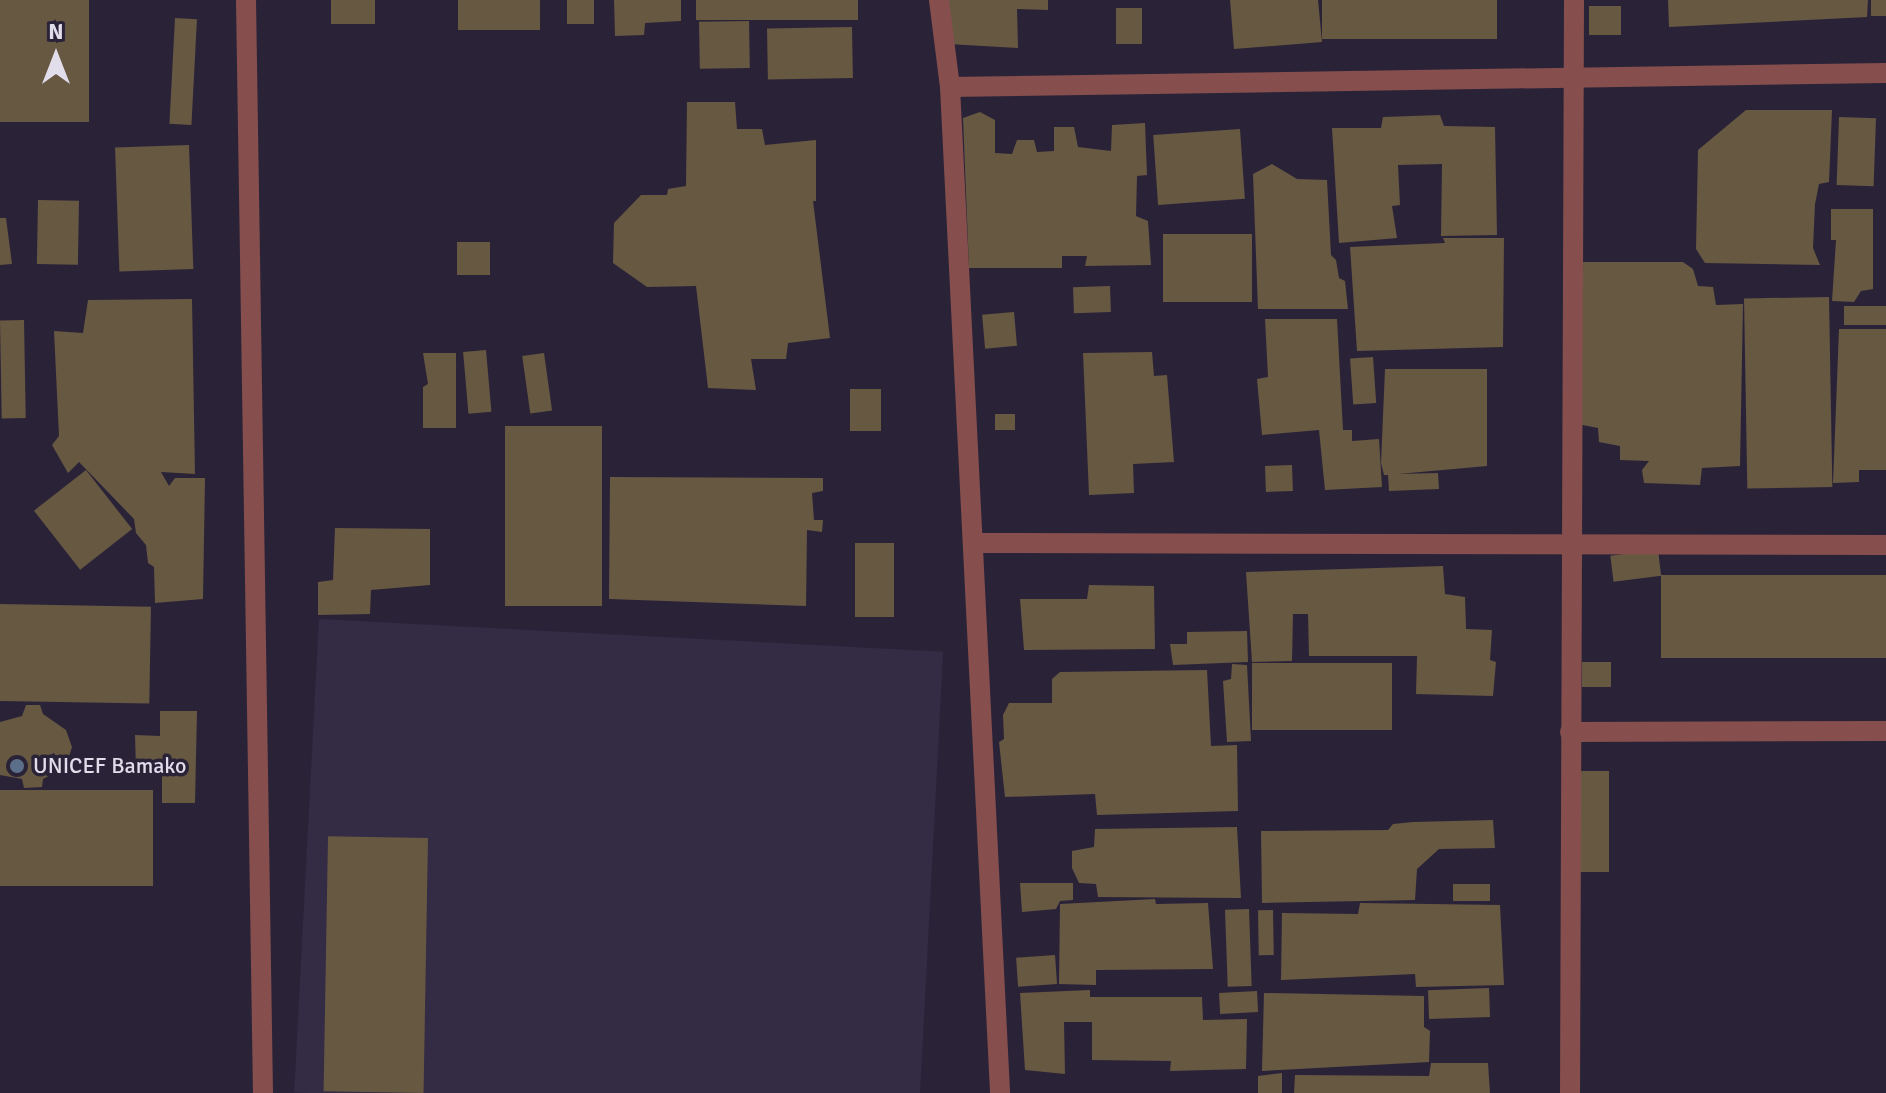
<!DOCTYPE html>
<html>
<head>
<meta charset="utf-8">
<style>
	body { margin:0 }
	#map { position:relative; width:1886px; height:1093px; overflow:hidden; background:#2a2338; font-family:Signika,sans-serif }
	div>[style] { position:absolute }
	.built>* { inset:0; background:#342b45; transform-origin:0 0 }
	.building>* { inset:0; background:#675842; transform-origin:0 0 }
	.minor>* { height:20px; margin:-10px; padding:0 10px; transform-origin:10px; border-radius:10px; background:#864f4d }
	.dots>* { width:22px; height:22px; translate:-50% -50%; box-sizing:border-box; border:4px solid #2a2338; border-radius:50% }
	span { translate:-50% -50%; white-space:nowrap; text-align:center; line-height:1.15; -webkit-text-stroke:7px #2a2338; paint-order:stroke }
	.poi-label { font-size:22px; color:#e1ddeb }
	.left { translate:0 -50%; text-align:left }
	.north { position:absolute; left:16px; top:16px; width:80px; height:80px; -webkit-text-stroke:6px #2a2338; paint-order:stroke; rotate:0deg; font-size:22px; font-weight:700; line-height:32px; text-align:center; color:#e1ddeb }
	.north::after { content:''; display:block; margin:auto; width:28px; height:36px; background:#e1ddeb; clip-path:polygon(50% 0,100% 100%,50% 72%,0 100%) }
</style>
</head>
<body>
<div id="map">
	<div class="built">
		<i style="left:319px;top:619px;width:625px;height:474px;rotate:3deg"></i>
	</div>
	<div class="building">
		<i style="left:0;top:0;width:89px;height:122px"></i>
		<i style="left:331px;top:0;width:44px;height:24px"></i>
		<i style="left:458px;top:0;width:82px;height:30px"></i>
		<i style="left:567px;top:0;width:27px;height:24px"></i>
		<i style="clip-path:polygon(614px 0,681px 0,681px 21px,645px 23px,644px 35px,615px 36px)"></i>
		<i style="left:696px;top:0;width:162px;height:20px"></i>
		<i style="clip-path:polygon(945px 0,1048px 0,1048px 10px,1017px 9px,1018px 48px,948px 44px)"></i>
		<i style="clip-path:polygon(1230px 0,1318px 0,1322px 42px,1234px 49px)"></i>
		<i style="left:1322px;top:0;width:175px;height:39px"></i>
		<i style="clip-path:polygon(1668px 0,1868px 0,1867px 17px,1669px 27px)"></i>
		<i style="left:1871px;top:0;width:15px;height:16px"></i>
		<i style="left:1589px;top:6px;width:32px;height:29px"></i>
		<i style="left:1116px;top:8px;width:26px;height:36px"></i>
		<i style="left:175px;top:18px;width:22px;height:106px;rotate:3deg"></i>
		<i style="left:749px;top:21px;width:47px;height:50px;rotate:89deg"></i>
		<i style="left:852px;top:27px;width:51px;height:85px;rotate:89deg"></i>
		<i style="clip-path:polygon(687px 102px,735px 102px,737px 129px,762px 129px,765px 145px,816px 140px,816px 201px,813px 201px,830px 338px,788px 343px,786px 359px,751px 359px,756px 390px,708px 388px,696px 286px,647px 287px,613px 263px,614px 223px,641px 195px,667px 195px,668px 189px,686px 186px)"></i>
		<i style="clip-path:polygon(1746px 110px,1832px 110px,1829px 182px,1819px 184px,1815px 204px,1813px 248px,1820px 265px,1705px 263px,1696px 249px,1698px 150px)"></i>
		<i style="clip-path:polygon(980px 112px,995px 120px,995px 153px,1012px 154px,1017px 140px,1034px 140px,1037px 152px,1054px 151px,1054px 127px,1074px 127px,1078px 147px,1111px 151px,1112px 125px,1145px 123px,1147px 175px,1137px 176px,1136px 216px,1148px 221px,1151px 265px,1085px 266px,1087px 256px,1062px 256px,1062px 268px,969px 268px,963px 118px)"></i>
		<i style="clip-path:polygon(1440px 115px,1444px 126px,1495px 127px,1497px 235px,1441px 236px,1442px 164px,1398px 165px,1400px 205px,1392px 206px,1397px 238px,1339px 243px,1332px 128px,1381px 128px,1383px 117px)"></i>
		<i style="left:1839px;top:117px;width:37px;height:68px;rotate:2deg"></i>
		<i style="left:1240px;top:129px;width:70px;height:87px;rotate:86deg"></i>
		<i style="left:189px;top:145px;width:124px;height:74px;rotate:88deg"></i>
		<i style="clip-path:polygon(1272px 164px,1297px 179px,1327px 180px,1331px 255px,1336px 260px,1339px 278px,1345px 281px,1348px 309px,1258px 309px,1253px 174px)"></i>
		<i style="left:38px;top:200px;width:41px;height:64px;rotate:1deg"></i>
		<i style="clip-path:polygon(1831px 209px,1873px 209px,1873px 289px,1861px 291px,1854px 302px,1832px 301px,1836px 240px,1831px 240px)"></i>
		<i style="clip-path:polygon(0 218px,6px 218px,12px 264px,0 265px)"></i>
		<i style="left:1163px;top:234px;width:89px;height:68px"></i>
		<i style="clip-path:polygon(1443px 238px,1504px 238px,1503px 347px,1357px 351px,1350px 247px,1445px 243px)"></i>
		<i style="left:457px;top:242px;width:33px;height:33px"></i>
		<i style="clip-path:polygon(1580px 262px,1683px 262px,1693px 269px,1698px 286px,1713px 287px,1716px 305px,1743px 304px,1740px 466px,1702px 468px,1700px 485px,1644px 483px,1642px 470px,1649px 461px,1620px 460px,1620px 446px,1599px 442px,1598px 428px,1572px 423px)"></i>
		<i style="left:1110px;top:286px;width:26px;height:37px;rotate:88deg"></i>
		<i style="left:1829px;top:297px;width:190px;height:85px;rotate:89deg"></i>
		<i style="clip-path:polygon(192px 299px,195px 474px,161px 472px,169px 486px,175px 478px,205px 478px,203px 599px,155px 603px,154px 567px,148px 563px,146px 545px,136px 533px,134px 519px,79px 462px,68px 473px,52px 445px,59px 436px,54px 331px,83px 333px,88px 300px)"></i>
		<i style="left:1844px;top:306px;width:42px;height:19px"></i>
		<i style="left:1014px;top:312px;width:34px;height:32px;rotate:85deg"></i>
		<i style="clip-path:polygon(1265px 319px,1337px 319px,1343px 430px,1352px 430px,1352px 441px,1379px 439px,1382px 487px,1325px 490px,1319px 430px,1262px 435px,1257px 379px,1268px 377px)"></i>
		<i style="left:24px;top:320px;width:98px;height:24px;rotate:89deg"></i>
		<i style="clip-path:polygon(1839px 329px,1886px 329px,1886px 470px,1859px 470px,1859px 482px,1833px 483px)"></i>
		<i style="left:486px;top:350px;width:62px;height:23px;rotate:85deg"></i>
		<i style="clip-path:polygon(1152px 352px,1154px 376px,1167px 375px,1174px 462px,1133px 464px,1134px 493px,1089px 495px,1083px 353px)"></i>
		<i style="clip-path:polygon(423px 353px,456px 353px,456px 428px,423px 428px,423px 387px,428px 384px)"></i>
		<i style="left:544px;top:353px;width:58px;height:22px;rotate:82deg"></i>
		<i style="left:1373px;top:357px;width:46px;height:23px;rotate:86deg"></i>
		<i style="clip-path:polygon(1385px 369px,1487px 369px,1487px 466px,1398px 474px,1438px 473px,1439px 489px,1389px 491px,1388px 475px,1384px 475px,1381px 463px)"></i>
		<i style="left:850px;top:389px;width:31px;height:42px"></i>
		<i style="left:995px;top:414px;width:20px;height:16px"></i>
		<i style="left:602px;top:426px;width:180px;height:97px;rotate:90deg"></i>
		<i style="left:1292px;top:465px;width:26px;height:27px;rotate:88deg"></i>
		<i style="left:86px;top:470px;width:75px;height:66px;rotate:52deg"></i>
		<i style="clip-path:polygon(610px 477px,823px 478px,823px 491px,812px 493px,814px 520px,823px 520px,822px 532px,807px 530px,806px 606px,609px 599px)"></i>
		<i style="clip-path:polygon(335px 528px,430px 529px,430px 585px,371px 590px,370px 614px,318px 615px,318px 582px,333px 580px)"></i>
		<i style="left:855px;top:543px;width:39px;height:74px"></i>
		<i style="left:1658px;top:550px;width:26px;height:48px;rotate:83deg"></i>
		<i style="clip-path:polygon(1443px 566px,1445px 594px,1465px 597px,1466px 629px,1492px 630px,1490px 660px,1496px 662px,1493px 696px,1416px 694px,1417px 656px,1309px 656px,1308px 614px,1293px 614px,1292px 661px,1252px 662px,1246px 572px)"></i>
		<i style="left:1886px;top:575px;width:83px;height:225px;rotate:90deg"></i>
		<i style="clip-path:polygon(1089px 585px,1154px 586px,1155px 649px,1024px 650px,1020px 599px,1087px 599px)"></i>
		<i style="left:0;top:604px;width:151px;height:97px;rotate:1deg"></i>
		<i style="clip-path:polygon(1247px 631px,1248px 662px,1173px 665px,1170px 644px,1187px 644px,1187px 632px)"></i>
		<i style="left:1582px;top:662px;width:29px;height:25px"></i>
		<i style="left:1392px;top:663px;width:67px;height:140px;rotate:90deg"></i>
		<i style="clip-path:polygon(1232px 664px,1247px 665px,1251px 741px,1227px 742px,1223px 681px,1231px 679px)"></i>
		<i style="clip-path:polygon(1207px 670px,1211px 746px,1237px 745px,1238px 811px,1097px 815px,1095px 794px,1005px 797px,999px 742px,1004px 739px,1003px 715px,1009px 703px,1052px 703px,1052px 679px,1060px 672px)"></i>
		<i style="clip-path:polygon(26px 705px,40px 705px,43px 714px,66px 730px,72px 747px,66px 767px,43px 779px,42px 787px,24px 788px,22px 779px,0 775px,0 722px,22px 716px)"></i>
		<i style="clip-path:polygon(160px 711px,197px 711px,195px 803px,162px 803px,162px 774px,136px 770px,135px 735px,160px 736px)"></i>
		<i style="left:1577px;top:771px;width:32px;height:101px"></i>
		<i style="left:0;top:790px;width:153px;height:96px"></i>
		<i style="clip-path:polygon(1493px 820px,1495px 848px,1439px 849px,1417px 869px,1415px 900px,1262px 903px,1261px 831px,1388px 830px,1393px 824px,1413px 822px)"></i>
		<i style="clip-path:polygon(1237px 827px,1241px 898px,1098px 897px,1096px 884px,1079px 883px,1072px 868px,1072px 851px,1094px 847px,1095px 829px)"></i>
		<i style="left:428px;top:838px;width:255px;height:100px;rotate:91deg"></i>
		<i style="clip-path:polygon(1020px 883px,1073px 883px,1073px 900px,1060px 901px,1056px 909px,1022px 912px)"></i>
		<i style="left:1453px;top:884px;width:37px;height:17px"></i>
		<i style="clip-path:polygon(1155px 899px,1156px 904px,1208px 903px,1213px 969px,1096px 970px,1096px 985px,1059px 984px,1060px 904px)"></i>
		<i style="clip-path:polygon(1360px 903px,1500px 905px,1504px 985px,1416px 987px,1415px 974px,1281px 980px,1282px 913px,1358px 914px)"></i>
		<i style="left:1249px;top:909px;width:77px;height:24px;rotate:88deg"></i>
		<i style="left:1273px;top:910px;width:45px;height:15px;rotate:89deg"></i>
		<i style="left:1055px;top:955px;width:29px;height:39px;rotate:86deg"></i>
		<i style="left:1489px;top:988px;width:29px;height:61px;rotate:88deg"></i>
		<i style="clip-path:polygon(1090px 990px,1090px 997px,1202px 997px,1203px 1020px,1247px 1019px,1246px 1069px,1170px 1071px,1171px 1061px,1092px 1060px,1092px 1022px,1064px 1022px,1065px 1074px,1025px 1070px,1020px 993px)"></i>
		<i style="left:1257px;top:991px;width:21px;height:38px;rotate:87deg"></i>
		<i style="clip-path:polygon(1264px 993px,1424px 996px,1424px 1027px,1430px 1031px,1429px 1062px,1262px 1071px)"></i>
		<i style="clip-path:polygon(1431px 1063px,1488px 1063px,1490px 1093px,1294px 1093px,1295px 1075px,1429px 1076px)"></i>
		<i style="clip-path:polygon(1282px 1073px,1282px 1093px,1258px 1093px,1258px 1076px)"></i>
	</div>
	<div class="minor">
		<i style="left:246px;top:0;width:1093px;rotate:89.11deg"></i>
		<i style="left:939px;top:0;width:88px;rotate:82.8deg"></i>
		<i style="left:950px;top:87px;width:1007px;rotate:87.15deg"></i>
		<i style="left:950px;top:87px;width:936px;rotate:-0.86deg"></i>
		<i style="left:973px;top:543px;width:913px;rotate:0.13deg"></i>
		<i style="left:1570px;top:732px;width:316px;rotate:-0.2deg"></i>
		<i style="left:1570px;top:1093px;width:1093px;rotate:-89.79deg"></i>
	</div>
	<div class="dots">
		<i style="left:17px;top:766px;background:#5c6f8a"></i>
	</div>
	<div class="poi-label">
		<span class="left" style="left:33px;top:766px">UNICEF Bamako</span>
	</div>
	<div class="north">N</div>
</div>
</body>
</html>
